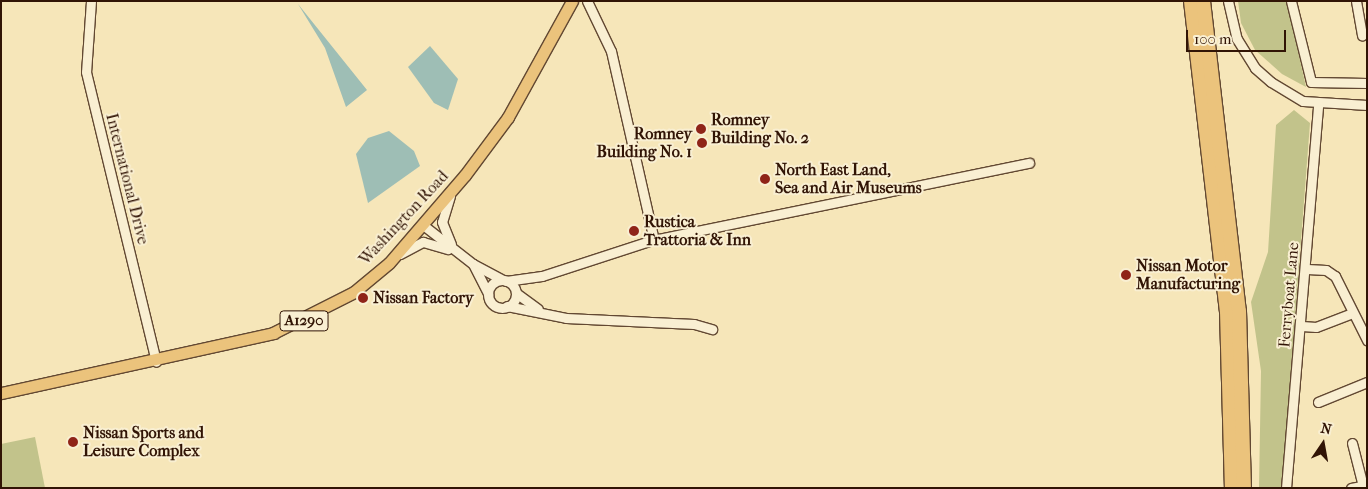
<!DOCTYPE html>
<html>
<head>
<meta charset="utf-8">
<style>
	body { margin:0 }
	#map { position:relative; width:1368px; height:489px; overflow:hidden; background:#f6e6b9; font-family:"IM FELL French Canon",serif }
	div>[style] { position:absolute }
	.green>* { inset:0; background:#c2c38b }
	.water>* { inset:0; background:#9ebeb5 }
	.roads { filter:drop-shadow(1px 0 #624832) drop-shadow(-1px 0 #624832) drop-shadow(0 1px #624832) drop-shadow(0 -1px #624832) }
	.minor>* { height:9px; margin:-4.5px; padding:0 4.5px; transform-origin:4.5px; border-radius:4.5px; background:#f9efd2 }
	.minor>.ring { margin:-4.5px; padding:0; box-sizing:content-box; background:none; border:9px solid #f9efd2; border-radius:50% }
	.major>* { height:11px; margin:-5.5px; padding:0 5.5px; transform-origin:5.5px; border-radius:5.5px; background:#ebc37c }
	.highway>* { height:14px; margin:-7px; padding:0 7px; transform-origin:7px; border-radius:7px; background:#ebc37c }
	.dots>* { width:14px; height:14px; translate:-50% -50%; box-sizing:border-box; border:2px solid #f9efd2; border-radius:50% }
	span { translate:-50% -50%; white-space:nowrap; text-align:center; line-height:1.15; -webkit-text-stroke:4px #f9efd2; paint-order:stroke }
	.shield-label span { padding:1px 4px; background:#f9efd2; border:1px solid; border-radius:4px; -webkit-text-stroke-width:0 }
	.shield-label { font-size:15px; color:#311405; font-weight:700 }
	.poi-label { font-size:16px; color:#311405; font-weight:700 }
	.left { translate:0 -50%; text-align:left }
	.right { translate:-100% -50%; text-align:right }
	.street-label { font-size:16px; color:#311405 }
	.frame { position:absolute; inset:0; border:2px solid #311405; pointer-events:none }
	.north { position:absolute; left:1298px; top:419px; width:50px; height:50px; -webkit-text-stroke:4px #f9efd2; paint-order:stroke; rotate:12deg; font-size:14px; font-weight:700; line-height:20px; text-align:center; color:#311405 }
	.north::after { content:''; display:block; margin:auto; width:18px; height:22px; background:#311405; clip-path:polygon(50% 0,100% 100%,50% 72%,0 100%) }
	.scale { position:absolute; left:1186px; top:30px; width:100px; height:22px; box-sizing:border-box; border:2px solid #311405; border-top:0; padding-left:6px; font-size:15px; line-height:18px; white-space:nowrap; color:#311405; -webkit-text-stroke:4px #f9efd2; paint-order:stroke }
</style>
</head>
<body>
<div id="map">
	<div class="green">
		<i style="clip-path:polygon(1238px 1px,1287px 1px,1306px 87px,1282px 74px,1255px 50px,1241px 23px)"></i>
		<i style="clip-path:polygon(1294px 110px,1310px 123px,1282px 488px,1259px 488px,1261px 371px,1251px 302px,1268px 252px,1276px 125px)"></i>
		<i style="clip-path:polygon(35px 437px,45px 488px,1px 488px,1px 444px)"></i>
	</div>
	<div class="water">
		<i style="clip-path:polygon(298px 4px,367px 90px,346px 107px,325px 48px)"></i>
		<i style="clip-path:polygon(430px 46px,458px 79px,448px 110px,434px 103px,408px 67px)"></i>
		<i style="clip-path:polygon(389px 131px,414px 151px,420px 166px,368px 203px,356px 154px,368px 138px)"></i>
	</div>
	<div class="roads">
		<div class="minor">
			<i style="left:91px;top:1px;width:71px;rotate:94deg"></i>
			<i style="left:86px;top:72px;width:298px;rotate:76.4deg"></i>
			<i style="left:587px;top:1px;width:55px;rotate:64.4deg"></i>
			<i style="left:611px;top:51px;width:194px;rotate:77.2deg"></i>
			<i style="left:1228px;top:1px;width:39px;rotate:77deg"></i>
			<i style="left:1237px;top:39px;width:34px;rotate:58deg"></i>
			<i style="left:1255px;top:68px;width:21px;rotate:41deg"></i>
			<i style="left:1271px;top:82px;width:37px;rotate:31deg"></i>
			<i style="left:1303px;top:101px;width:64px;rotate:3.6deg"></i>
			<i style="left:1291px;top:1px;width:83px;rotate:76.1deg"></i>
			<i style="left:1311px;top:82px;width:56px;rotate:1deg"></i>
			<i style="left:1356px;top:1px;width:35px;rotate:80deg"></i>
			<i style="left:450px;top:196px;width:27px;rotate:107deg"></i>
			<i style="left:442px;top:222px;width:24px;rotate:68deg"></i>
			<i style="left:423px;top:225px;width:63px;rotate:38deg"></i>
			<i style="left:473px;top:264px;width:34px;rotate:28deg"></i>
			<i style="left:400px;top:254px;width:26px;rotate:-28deg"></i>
			<i style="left:423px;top:242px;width:26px;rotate:16deg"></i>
			<i style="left:473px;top:264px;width:34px;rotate:63deg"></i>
			<i style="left:1307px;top:269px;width:19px;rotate:3deg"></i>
			<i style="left:1326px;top:270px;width:11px;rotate:34deg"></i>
			<i style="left:1335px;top:276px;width:72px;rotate:63.4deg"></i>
			<i class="ring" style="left:488px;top:280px;width:19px;height:19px"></i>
			<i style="left:506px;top:281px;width:36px;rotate:-8deg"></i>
			<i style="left:542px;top:276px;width:117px;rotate:-18deg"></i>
			<i style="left:653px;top:240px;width:384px;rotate:-11.6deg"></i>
			<i style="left:516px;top:293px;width:27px;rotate:36deg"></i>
			<i style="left:507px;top:306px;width:60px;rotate:11.5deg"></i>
			<i style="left:566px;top:318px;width:128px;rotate:2.7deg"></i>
			<i style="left:694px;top:324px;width:19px;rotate:16deg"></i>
			<i style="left:1302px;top:326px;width:14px;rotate:4deg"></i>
			<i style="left:1316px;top:327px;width:39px;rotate:-21deg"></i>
			<i style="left:1318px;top:402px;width:53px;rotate:-22.2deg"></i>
			<i style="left:1352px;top:443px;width:44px;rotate:75.7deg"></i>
			<i style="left:1286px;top:488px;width:385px;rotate:-85.2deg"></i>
			<i style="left:1351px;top:488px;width:16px;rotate:-11deg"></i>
		</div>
		<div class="major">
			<i style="left:1px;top:393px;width:279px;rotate:-12.4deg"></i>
			<i style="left:273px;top:333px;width:91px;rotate:-26.8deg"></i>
			<i style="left:354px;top:292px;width:45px;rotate:-39.6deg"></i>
			<i style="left:389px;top:263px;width:116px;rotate:-49.2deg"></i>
			<i style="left:465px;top:175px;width:72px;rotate:-53.4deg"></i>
			<i style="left:508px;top:117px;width:132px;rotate:-61.1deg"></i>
		</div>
		<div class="highway">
			<i style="left:1191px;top:1px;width:312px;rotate:83.4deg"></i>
			<i style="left:1227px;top:311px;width:177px;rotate:88.4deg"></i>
			<i style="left:1203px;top:1px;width:312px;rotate:83.4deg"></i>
			<i style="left:1239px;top:311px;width:177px;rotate:88.4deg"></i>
		</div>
	</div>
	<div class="dots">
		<i style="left:701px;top:129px;background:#8f2418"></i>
		<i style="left:702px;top:143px;background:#8f2418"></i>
		<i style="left:765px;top:179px;background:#8f2418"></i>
		<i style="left:634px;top:231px;background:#8f2418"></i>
		<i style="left:1126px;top:275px;background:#8f2418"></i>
		<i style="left:363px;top:298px;background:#8f2418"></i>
		<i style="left:73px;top:442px;background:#8f2418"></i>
	</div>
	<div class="shield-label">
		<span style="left:304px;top:321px">A1290</span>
	</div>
	<div class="poi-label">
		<span class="left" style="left:711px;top:129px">Romney<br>Building No. 2</span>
		<span class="right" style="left:692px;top:143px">Romney<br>Building No. 1</span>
		<span class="left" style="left:775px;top:179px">North East Land,<br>Sea and Air Museums</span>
		<span class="left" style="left:644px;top:231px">Rustica<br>Trattoria &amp; Inn</span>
		<span class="left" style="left:1136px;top:275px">Nissan Motor<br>Manufacturing</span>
		<span class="left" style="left:373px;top:298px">Nissan Factory</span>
		<span class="left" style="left:83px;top:442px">Nissan Sports and<br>Leisure Complex</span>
	</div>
	<div class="street-label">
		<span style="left:127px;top:179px;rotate:76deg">International Drive</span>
		<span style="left:404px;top:218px;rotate:-47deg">Washington Road</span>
		<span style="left:1289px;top:295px;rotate:-85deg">Ferryboat Lane</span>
	</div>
	<div class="frame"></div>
	<div class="north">N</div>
	<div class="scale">100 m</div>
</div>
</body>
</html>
